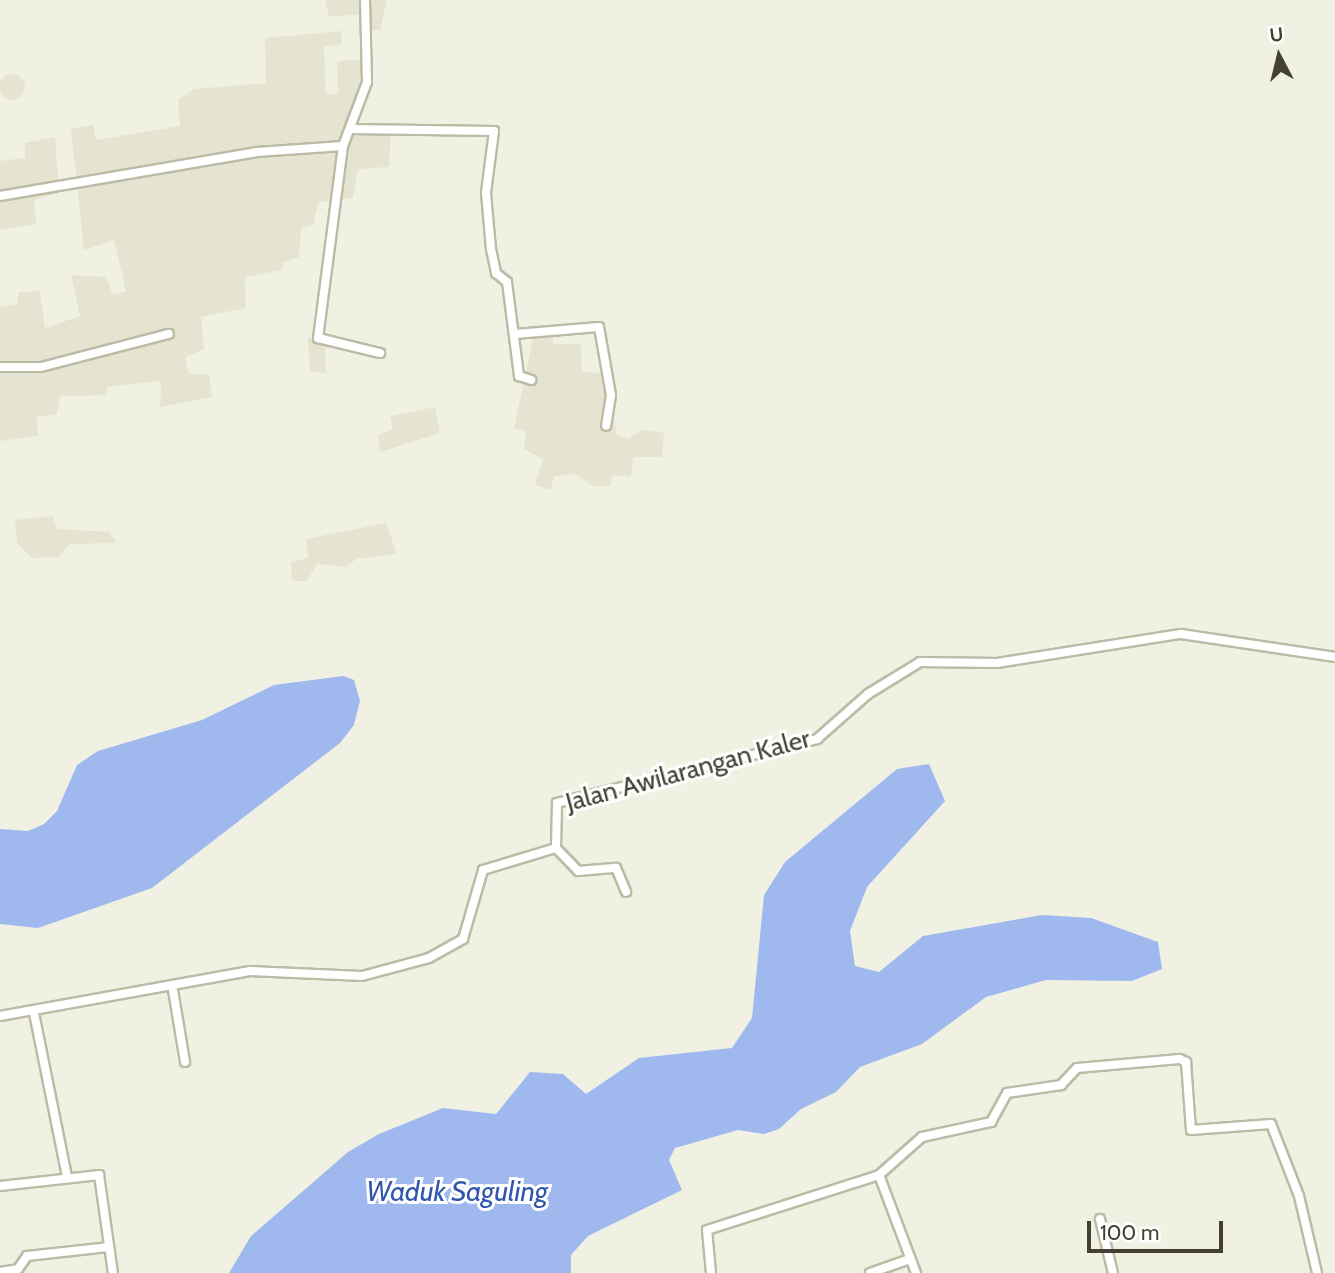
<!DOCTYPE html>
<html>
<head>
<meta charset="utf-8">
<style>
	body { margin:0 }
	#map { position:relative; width:1335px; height:1273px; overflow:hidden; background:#f1f1e3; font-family:Cabin,sans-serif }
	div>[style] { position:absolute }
	.residential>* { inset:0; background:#e5e4d1 }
	.round { border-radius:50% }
	.water>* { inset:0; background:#9fb9ee }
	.roads { filter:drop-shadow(2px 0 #bcbba6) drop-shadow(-2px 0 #bcbba6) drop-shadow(0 2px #bcbba6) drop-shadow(0 -2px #bcbba6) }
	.minor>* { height:8px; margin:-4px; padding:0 4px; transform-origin:4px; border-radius:4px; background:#fff }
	span { translate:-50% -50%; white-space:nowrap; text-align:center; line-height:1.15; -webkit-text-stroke:6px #fff; paint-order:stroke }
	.street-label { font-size:26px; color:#434133 }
	.water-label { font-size:28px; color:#2f56ac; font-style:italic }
	.north { position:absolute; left:1244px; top:21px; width:70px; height:70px; -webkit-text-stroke:5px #fff; paint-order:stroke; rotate:353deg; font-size:19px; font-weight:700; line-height:28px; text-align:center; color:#434133 }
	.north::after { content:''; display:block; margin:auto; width:24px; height:32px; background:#434133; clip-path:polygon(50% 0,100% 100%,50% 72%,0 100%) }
	.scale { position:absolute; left:1087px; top:1221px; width:136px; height:32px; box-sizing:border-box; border:4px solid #434133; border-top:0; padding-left:9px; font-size:21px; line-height:24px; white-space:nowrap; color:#434133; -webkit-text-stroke:5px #fff; paint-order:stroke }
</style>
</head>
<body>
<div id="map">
	<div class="residential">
		<i style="clip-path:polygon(325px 0,387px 0,380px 30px,360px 31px,359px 15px,329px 16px)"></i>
		<i style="clip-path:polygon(341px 31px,342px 44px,324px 47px,326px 94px,338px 94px,337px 61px,362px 59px,371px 66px,358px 125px,391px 126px,389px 167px,358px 169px,353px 198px,319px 202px,313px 225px,301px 228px,299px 257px,283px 262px,282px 270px,245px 277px,246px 308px,201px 317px,204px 349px,185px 357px,187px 368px,189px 374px,209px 374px,212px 397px,160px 407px,161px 381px,107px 387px,107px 395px,60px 396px,57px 414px,37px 417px,38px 436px,0 441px,0 307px,17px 304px,19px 292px,40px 291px,45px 328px,80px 316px,71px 275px,106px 277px,113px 295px,126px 291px,114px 240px,84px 250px,71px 129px,93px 125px,96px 140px,180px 126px,178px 100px,194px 89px,266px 83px,265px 38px)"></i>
		<i class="round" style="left:-1px;top:74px;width:26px;height:26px"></i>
		<i style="clip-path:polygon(55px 137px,59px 193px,34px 200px,36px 224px,0 230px,0 161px,25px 158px,25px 143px)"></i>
		<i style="clip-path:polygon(553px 328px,553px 344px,581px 344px,582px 372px,611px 374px,616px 434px,628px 439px,642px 430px,664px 433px,662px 457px,633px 457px,631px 477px,612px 475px,611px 486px,593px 486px,575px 474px,554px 476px,551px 490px,535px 485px,543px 459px,524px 449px,526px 431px,514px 428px,535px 330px)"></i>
		<i style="clip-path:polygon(315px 337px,325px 344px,326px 373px,310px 372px,308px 338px)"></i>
		<i style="clip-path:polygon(435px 407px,440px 433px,380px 452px,378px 435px,393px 429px,390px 416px)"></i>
		<i style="clip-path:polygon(53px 516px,57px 529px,109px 532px,117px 543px,70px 544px,59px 557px,32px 558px,17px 543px,15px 520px)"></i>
		<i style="clip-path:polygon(386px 523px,397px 554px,356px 559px,346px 567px,317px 564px,307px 581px,292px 581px,291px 562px,308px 558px,306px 539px)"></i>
	</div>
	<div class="water">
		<i style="clip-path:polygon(343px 676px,354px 680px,360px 701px,354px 725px,340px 743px,152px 888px,38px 928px,0 924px,0 829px,28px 831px,44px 824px,57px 811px,77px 765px,98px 751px,202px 720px,274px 685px)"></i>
		<i style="clip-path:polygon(929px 764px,945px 801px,867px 887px,850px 931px,855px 966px,879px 972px,923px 936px,1042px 915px,1091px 918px,1158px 942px,1162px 969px,1132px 981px,1046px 980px,986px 997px,922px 1044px,860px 1067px,836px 1092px,801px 1109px,779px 1129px,764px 1134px,738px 1130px,675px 1148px,669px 1160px,682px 1190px,588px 1236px,571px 1255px,571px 1273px,229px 1273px,251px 1236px,348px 1152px,379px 1134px,443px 1108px,496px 1114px,530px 1072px,563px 1074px,586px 1094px,639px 1058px,732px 1048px,752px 1018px,764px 895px,785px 862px,897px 769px)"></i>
	</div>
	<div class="roads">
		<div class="minor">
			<i style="left:351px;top:129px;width:143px;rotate:0.8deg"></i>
			<i style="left:494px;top:131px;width:63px;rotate:97.4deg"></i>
			<i style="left:486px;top:193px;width:56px;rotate:84.9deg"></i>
			<i style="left:491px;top:249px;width:25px;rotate:78deg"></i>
			<i style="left:496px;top:273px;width:14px;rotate:39deg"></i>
			<i style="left:507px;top:282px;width:95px;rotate:82.7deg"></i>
			<i style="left:519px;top:376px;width:13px;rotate:18deg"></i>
			<i style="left:343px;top:146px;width:194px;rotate:97.4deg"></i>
			<i style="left:318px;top:338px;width:64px;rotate:13.6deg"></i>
			<i style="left:0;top:196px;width:261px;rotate:-9.7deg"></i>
			<i style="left:257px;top:152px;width:86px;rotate:-4deg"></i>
			<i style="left:343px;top:146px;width:68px;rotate:-69.4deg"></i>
			<i style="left:367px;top:82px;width:82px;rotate:-91.4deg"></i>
			<i style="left:515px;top:334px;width:84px;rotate:-4.8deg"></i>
			<i style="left:599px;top:327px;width:69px;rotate:80deg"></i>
			<i style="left:611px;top:395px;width:31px;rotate:99deg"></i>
			<i style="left:0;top:367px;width:41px"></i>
			<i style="left:41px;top:367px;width:132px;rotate:-14.5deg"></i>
			<i style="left:556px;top:848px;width:32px;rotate:46deg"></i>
			<i style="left:578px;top:871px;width:38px;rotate:-5deg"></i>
			<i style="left:616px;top:868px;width:26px;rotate:67deg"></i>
			<i style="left:173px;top:990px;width:73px;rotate:80.5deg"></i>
			<i style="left:34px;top:1013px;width:166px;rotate:78.6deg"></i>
			<i style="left:0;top:1016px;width:254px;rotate:-10.2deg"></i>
			<i style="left:250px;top:971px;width:112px;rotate:2.6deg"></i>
			<i style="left:362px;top:976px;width:69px;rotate:-15deg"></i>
			<i style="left:429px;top:958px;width:39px;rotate:-29deg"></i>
			<i style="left:463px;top:939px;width:72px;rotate:-73.8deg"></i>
			<i style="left:483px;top:870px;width:76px;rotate:-16.8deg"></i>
			<i style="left:556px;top:848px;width:45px;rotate:-88.7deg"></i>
			<i style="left:557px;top:803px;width:268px;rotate:-13.8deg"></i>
			<i style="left:817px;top:739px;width:68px;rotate:-41.4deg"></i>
			<i style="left:868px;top:694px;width:61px;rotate:-31.6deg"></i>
			<i style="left:920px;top:662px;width:77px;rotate:0.7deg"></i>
			<i style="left:997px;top:663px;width:186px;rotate:-9deg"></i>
			<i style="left:1181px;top:634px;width:156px;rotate:8.5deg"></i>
			<i style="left:879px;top:1175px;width:57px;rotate:-41.5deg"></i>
			<i style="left:922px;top:1137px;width:71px;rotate:-12.3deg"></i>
			<i style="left:991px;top:1122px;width:33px;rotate:-61deg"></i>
			<i style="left:1007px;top:1093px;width:55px;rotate:-8.4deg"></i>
			<i style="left:1061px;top:1085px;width:23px;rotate:-47deg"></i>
			<i style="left:1077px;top:1068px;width:103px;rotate:-5deg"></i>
			<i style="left:1180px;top:1059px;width:7px;rotate:27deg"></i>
			<i style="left:1186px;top:1062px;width:68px;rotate:85.8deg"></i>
			<i style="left:1191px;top:1130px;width:80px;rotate:-4.3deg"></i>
			<i style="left:1271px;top:1124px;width:77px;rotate:68.7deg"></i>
			<i style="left:1299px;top:1196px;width:79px;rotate:76.8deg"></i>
			<i style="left:0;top:1186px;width:100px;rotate:-6.3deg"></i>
			<i style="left:99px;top:1175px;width:99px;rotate:81.9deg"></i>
			<i style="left:1100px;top:1219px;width:56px;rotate:76.5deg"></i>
			<i style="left:0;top:1272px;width:18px;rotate:-9deg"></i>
			<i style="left:18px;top:1269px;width:16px;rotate:-55deg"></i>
			<i style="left:27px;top:1256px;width:81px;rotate:-6.3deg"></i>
			<i style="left:711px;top:1273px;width:43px;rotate:-95.3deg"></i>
			<i style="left:707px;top:1230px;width:181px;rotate:-17.7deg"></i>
			<i style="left:879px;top:1175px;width:105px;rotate:69.3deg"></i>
			<i style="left:870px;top:1273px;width:42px;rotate:-19.3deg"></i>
		</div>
	</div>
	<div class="street-label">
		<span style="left:688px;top:771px;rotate:-15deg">Jalan Awilarangan Kaler</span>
	</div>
	<div class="water-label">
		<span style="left:457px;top:1191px">Waduk Saguling</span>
	</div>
	<div class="north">U</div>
	<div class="scale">100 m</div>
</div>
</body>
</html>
